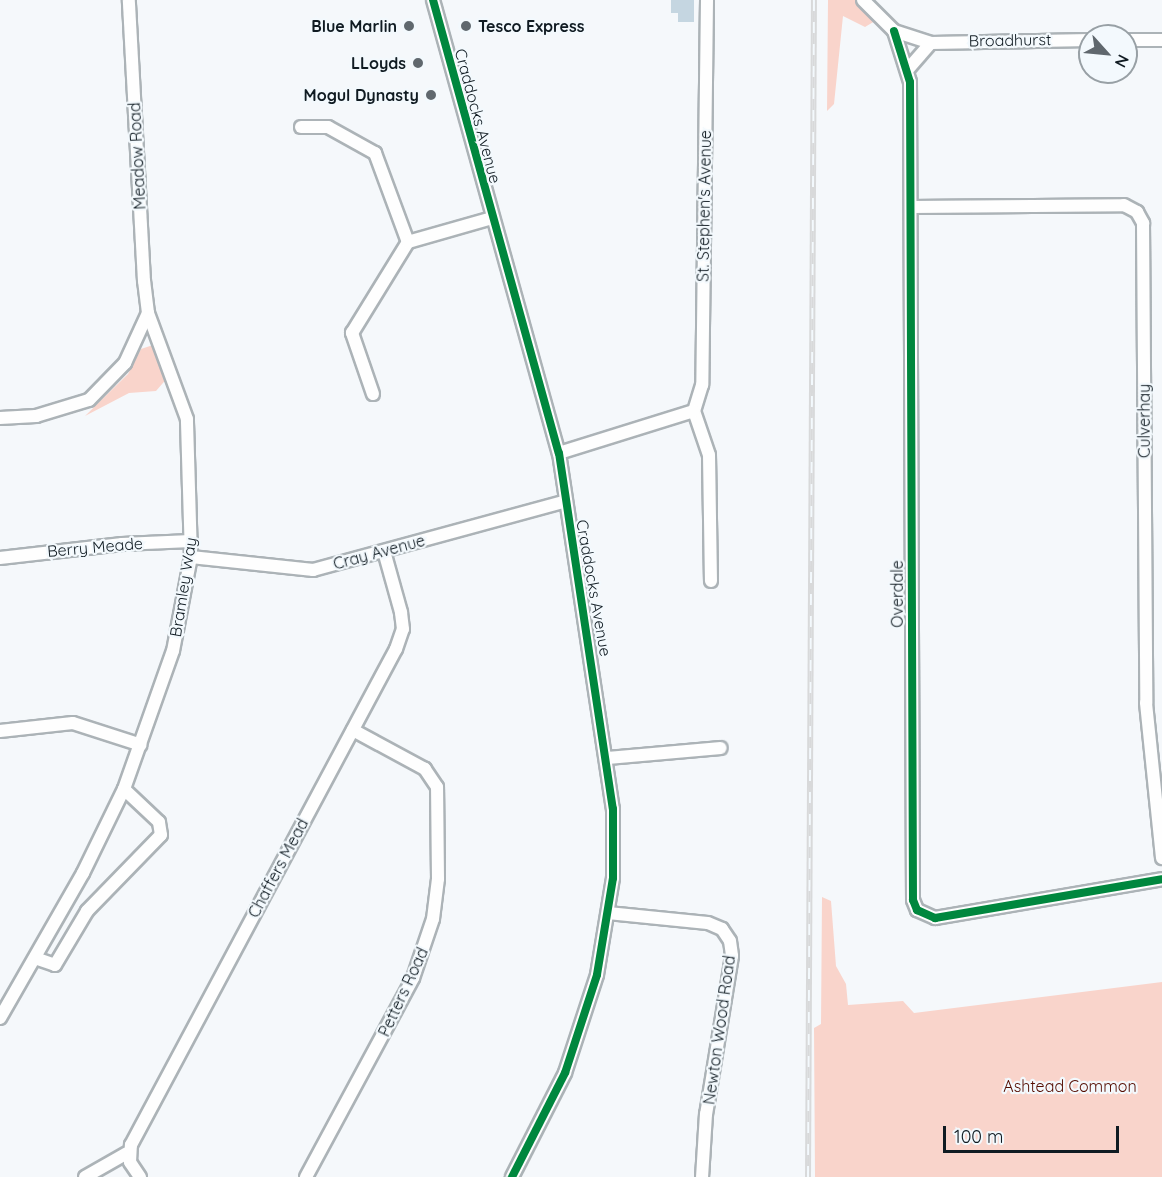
<!DOCTYPE html>
<html>
<head>
<meta charset="utf-8">
<style>
	body { margin:0 }
	#map { position:relative; width:1162px; height:1177px; overflow:hidden; background:#f5f8fb; font-family:Quicksand,sans-serif }
	div>[style] { position:absolute }
	.green>* { inset:0; background:#f9d4cb }
	.building>* { inset:0; background:#c5d6e1 }
	.roads { filter:drop-shadow(2px 0 #acb3b7) drop-shadow(-2px 0 #acb3b7) drop-shadow(0 2px #acb3b7) drop-shadow(0 -2px #acb3b7) }
	.minor>* { height:12px; margin:-6px; padding:0 6px; transform-origin:6px; border-radius:6px; background:#fefefe }
	.rail>* { height:6px; margin-top:-3px; transform-origin:0; background:repeating-linear-gradient(90deg,#f3f9fd 0 11px,#d8d9da 0 22px); box-sizing:border-box; border-block:2px solid #d8d9da }
	.cycleway>* { height:8px; margin:-4px; padding:0 4px; transform-origin:4px; border-radius:4px; background:#00873e }
	.dots>* { width:16px; height:16px; translate:-50% -50%; box-sizing:border-box; border:3px solid #f3f9fd; border-radius:50% }
	span { translate:-50% -50%; white-space:nowrap; text-align:center; line-height:1.15; -webkit-text-stroke:4.5px #f3f9fd; paint-order:stroke }
	.poi-label { font-size:16px; color:#101b22; font-weight:700 }
	.right { translate:-100% -50%; text-align:right }
	.left { translate:0 -50%; text-align:left }
	.street-label { font-size:16px; color:#101b22 }
	.park-label { font-size:16px; color:#550c00 }
	.north { position:absolute; left:1078px; top:24px; width:60px; height:60px; box-sizing:border-box; background:#f3f9fd; border:2px solid #98a0a5; border-radius:50%; rotate:117deg; font-size:16px; font-weight:700; line-height:24px; text-align:center; color:#101b22 }
	.north::after { content:''; display:block; margin:auto; width:21px; height:27px; background:#60686e; clip-path:polygon(50% 0,100% 100%,50% 72%,0 100%) }
	.scale { position:absolute; left:943px; top:1126px; width:176px; height:27px; box-sizing:border-box; border:3px solid #101b22; border-top:0; padding-left:8px; font-size:18px; line-height:21px; white-space:nowrap; color:#101b22; -webkit-text-stroke:4px #f3f9fd; paint-order:stroke }
</style>
</head>
<body>
<div id="map">
	<div class="green">
		<i style="clip-path:polygon(828px 0,856px 0,875px 21px,865px 27px,843px 16px,834px 104px,827px 111px)"></i>
		<i style="clip-path:polygon(153px 345px,169px 376px,156px 391px,129px 393px,85px 416px,128px 374px,141px 349px)"></i>
		<i style="clip-path:polygon(822px 897px,831px 901px,836px 966px,846px 984px,848px 1005px,903px 1001px,914px 1013px,1162px 982px,1162px 1177px,815px 1177px,814px 1028px,821px 1024px)"></i>
	</div>
	<div class="building">
		<i style="clip-path:polygon(671px 0,694px 0,694px 22px,678px 22px,678px 13px,671px 13px)"></i>
	</div>
	<div class="roads">
		<div class="minor">
			<i style="left:433px;top:0;width:470px;rotate:74.5deg"></i>
			<i style="left:559px;top:453px;width:360px;rotate:81.4deg"></i>
			<i style="left:613px;top:809px;width:69px;rotate:90deg"></i>
			<i style="left:613px;top:878px;width:98px;rotate:99.4deg"></i>
			<i style="left:597px;top:975px;width:103px;rotate:108.1deg"></i>
			<i style="left:565px;top:1073px;width:117px;rotate:117deg"></i>
			<i style="left:707px;top:0;width:385px;rotate:90.7deg"></i>
			<i style="left:702px;top:385px;width:27px;rotate:107deg"></i>
			<i style="left:694px;top:411px;width:46px;rotate:71.2deg"></i>
			<i style="left:709px;top:455px;width:126px;rotate:89.1deg"></i>
			<i style="left:863px;top:0;width:44px;rotate:45deg"></i>
			<i style="left:894px;top:31px;width:39px;rotate:18deg"></i>
			<i style="left:931px;top:43px;width:159px;rotate:-1.1deg"></i>
			<i style="left:894px;top:31px;width:53px;rotate:72.6deg"></i>
			<i style="left:910px;top:82px;width:818px;rotate:89.79deg"></i>
			<i style="left:913px;top:900px;width:11px;rotate:68deg"></i>
			<i style="left:917px;top:910px;width:20px;rotate:24deg"></i>
			<i style="left:935px;top:918px;width:230px;rotate:-9.7deg"></i>
			<i style="left:1126px;top:40px;width:36px"></i>
			<i style="left:909px;top:68px;width:33px;rotate:-49deg"></i>
			<i style="left:301px;top:127px;width:27px"></i>
			<i style="left:328px;top:127px;width:54px;rotate:29deg"></i>
			<i style="left:375px;top:153px;width:95px;rotate:69.7deg"></i>
			<i style="left:911px;top:207px;width:213px;rotate:-0.5deg"></i>
			<i style="left:1124px;top:205px;width:15px;rotate:28deg"></i>
			<i style="left:1137px;top:212px;width:13px;rotate:61deg"></i>
			<i style="left:1143px;top:223px;width:480px;rotate:89.6deg"></i>
			<i style="left:1146px;top:703px;width:156px;rotate:84.1deg"></i>
			<i style="left:373px;top:394px;width:65px;rotate:-109deg"></i>
			<i style="left:352px;top:333px;width:107px;rotate:-58.4deg"></i>
			<i style="left:408px;top:242px;width:87px;rotate:-15.9deg"></i>
			<i style="left:0;top:418px;width:36px;rotate:-3deg"></i>
			<i style="left:36px;top:416px;width:55px;rotate:-16.8deg"></i>
			<i style="left:89px;top:400px;width:52px;rotate:-45.8deg"></i>
			<i style="left:125px;top:363px;width:55px;rotate:-65.3deg"></i>
			<i style="left:559px;top:453px;width:141px;rotate:-17.3deg"></i>
			<i style="left:191px;top:557px;width:123px;rotate:6.1deg"></i>
			<i style="left:313px;top:570px;width:260px;rotate:-15.2deg"></i>
			<i style="left:0;top:558px;width:123px;rotate:-6.5deg"></i>
			<i style="left:122px;top:544px;width:69px;rotate:-2.5deg"></i>
			<i style="left:0;top:731px;width:73px;rotate:-6.3deg"></i>
			<i style="left:73px;top:723px;width:71px;rotate:17.9deg"></i>
			<i style="left:608px;top:758px;width:113px;rotate:-5.1deg"></i>
			<i style="left:608px;top:913px;width:100px;rotate:5.7deg"></i>
			<i style="left:708px;top:923px;width:15px;rotate:23deg"></i>
			<i style="left:722px;top:929px;width:14px;rotate:56deg"></i>
			<i style="left:730px;top:941px;width:15px;rotate:82deg"></i>
			<i style="left:732px;top:956px;width:160px;rotate:99.3deg"></i>
			<i style="left:706px;top:1114px;width:63px;rotate:93.6deg"></i>
			<i style="left:35px;top:958px;width:21px;rotate:19deg"></i>
			<i style="left:55px;top:965px;width:63px;rotate:-59.3deg"></i>
			<i style="left:87px;top:911px;width:106px;rotate:-45.8deg"></i>
			<i style="left:161px;top:835px;width:13px;rotate:-99deg"></i>
			<i style="left:159px;top:822px;width:48px;rotate:-136.7deg"></i>
			<i style="left:0;top:1018px;width:167px;rotate:-60.2deg"></i>
			<i style="left:83px;top:873px;width:93px;rotate:-64deg"></i>
			<i style="left:124px;top:789px;width:146px;rotate:-70.5deg"></i>
			<i style="left:173px;top:651px;width:96px;rotate:-79.2deg"></i>
			<i style="left:191px;top:557px;width:138px;rotate:-91.7deg"></i>
			<i style="left:187px;top:419px;width:113px;rotate:-110.2deg"></i>
			<i style="left:148px;top:313px;width:32px;rotate:-97deg"></i>
			<i style="left:144px;top:281px;width:281px;rotate:-93.1deg"></i>
			<i style="left:85px;top:1177px;width:48px;rotate:-29.7deg"></i>
			<i style="left:140px;top:1177px;width:18px;rotate:-124deg"></i>
			<i style="left:130px;top:1162px;width:17px;rotate:-87deg"></i>
			<i style="left:131px;top:1145px;width:562px;rotate:-61.89deg"></i>
			<i style="left:396px;top:649px;width:21px;rotate:-71deg"></i>
			<i style="left:403px;top:629px;width:17px;rotate:-97deg"></i>
			<i style="left:401px;top:612px;width:63px;rotate:-105.6deg"></i>
			<i style="left:306px;top:1177px;width:226px;rotate:-61.7deg"></i>
			<i style="left:413px;top:978px;width:62px;rotate:-71.3deg"></i>
			<i style="left:433px;top:919px;width:40px;rotate:-82.9deg"></i>
			<i style="left:438px;top:879px;width:92px;rotate:-90.6deg"></i>
			<i style="left:437px;top:787px;width:22px;rotate:-124deg"></i>
			<i style="left:425px;top:769px;width:82px;rotate:-151.6deg"></i>
		</div>
	</div>
	<div class="rail">
		<i style="left:808px;top:1177px;width:1177px;rotate:-89.71deg"></i>
	</div>
	<div class="cycleway">
		<i style="left:433px;top:0;width:470px;rotate:74.5deg"></i>
		<i style="left:559px;top:453px;width:360px;rotate:81.4deg"></i>
		<i style="left:613px;top:809px;width:69px;rotate:90deg"></i>
		<i style="left:613px;top:878px;width:98px;rotate:99.4deg"></i>
		<i style="left:597px;top:975px;width:103px;rotate:108.1deg"></i>
		<i style="left:565px;top:1073px;width:117px;rotate:117deg"></i>
		<i style="left:894px;top:31px;width:53px;rotate:72.6deg"></i>
		<i style="left:910px;top:82px;width:818px;rotate:89.79deg"></i>
		<i style="left:913px;top:900px;width:11px;rotate:68deg"></i>
		<i style="left:917px;top:910px;width:20px;rotate:24deg"></i>
		<i style="left:935px;top:918px;width:230px;rotate:-9.7deg"></i>
	</div>
	<div class="dots">
		<i style="left:409px;top:26px;background:#60686e"></i>
		<i style="left:466px;top:26px;background:#60686e"></i>
		<i style="left:418px;top:63px;background:#60686e"></i>
		<i style="left:431px;top:95px;background:#60686e"></i>
	</div>
	<div class="poi-label">
		<span class="right" style="left:397px;top:26px">Blue Marlin</span>
		<span class="left" style="left:478px;top:26px">Tesco Express</span>
		<span class="right" style="left:406px;top:63px">LLoyds</span>
		<span class="right" style="left:419px;top:95px">Mogul Dynasty</span>
	</div>
	<div class="street-label">
		<span style="left:1010px;top:40px;rotate:-1deg">Broadhurst</span>
		<span style="left:478px;top:116px;rotate:75deg">Craddocks Avenue</span>
		<span style="left:137px;top:156px;rotate:-93deg">Meadow Road</span>
		<span style="left:704px;top:206px;rotate:-89deg">St. Stephen's Avenue</span>
		<span style="left:1144px;top:421px;rotate:-90deg">Culverhay</span>
		<span style="left:95px;top:547px;rotate:-5deg">Berry Meade</span>
		<span style="left:379px;top:552px;rotate:-15deg">Cray Avenue</span>
		<span style="left:183px;top:587px;rotate:-81deg">Bramley Way</span>
		<span style="left:594px;top:588px;rotate:80deg">Craddocks Avenue</span>
		<span style="left:897px;top:594px;rotate:-90deg">Overdale</span>
		<span style="left:278px;top:868px;rotate:-62deg">Chaffers Mead</span>
		<span style="left:403px;top:992px;rotate:-65deg">Petters Road</span>
		<span style="left:719px;top:1030px;rotate:-82deg">Newton Wood Road</span>
	</div>
	<div class="park-label">
		<span style="left:1070px;top:1086px">Ashtead Common</span>
	</div>
	<div class="north">N</div>
	<div class="scale">100 m</div>
</div>
</body>
</html>
